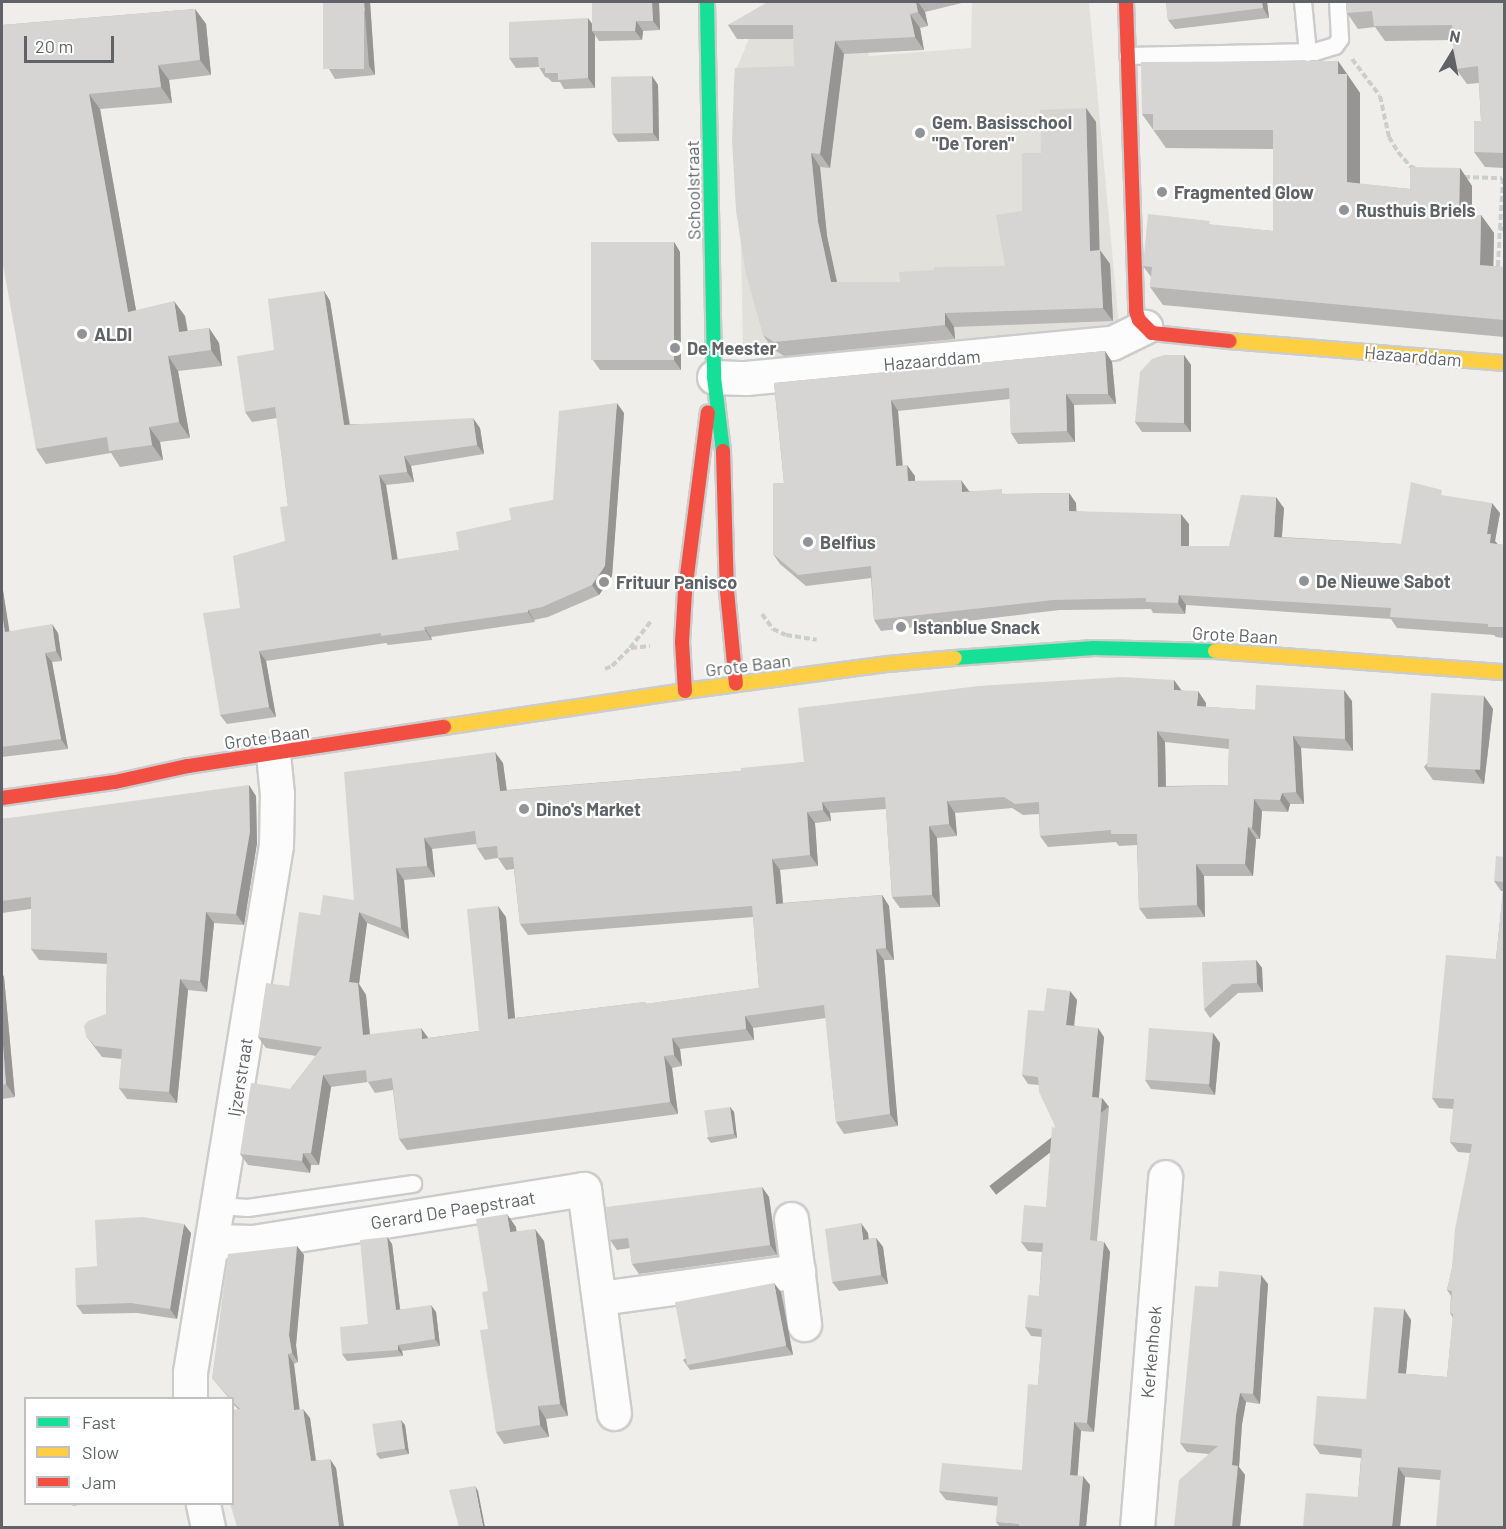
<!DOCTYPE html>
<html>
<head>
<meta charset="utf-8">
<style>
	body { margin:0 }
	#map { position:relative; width:1506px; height:1529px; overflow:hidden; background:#efeeea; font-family:Barlow,sans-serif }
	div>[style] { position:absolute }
	.education>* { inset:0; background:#e2e0da }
	.path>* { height:4px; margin-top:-2px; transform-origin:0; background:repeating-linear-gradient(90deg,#cacfcc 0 6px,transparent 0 9px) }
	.roads { filter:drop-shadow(2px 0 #cbcccc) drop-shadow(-2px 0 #cbcccc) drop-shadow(0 2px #cbcccc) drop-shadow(0 -2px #cbcccc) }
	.lane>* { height:16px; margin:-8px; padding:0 8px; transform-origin:8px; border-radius:8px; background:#fdfcfc }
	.street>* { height:33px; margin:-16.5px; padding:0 16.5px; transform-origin:16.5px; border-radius:16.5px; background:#fdfcfc }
	.fast>* { height:14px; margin:-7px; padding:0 7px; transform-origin:7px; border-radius:7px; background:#16e098 }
	.slow>* { height:14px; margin:-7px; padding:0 7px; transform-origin:7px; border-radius:7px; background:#ffcf43 }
	.jam>* { height:14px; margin:-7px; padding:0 7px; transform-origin:7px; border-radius:7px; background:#f24e42 }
	.wall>* { inset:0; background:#b8b7b5 }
	.shaded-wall>* { inset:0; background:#969594; transform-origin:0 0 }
	.building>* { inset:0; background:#d6d5d3; transform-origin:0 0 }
	.dots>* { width:16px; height:16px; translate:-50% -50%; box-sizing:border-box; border:3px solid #fff; border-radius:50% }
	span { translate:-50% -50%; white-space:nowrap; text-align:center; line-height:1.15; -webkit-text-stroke:4.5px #fff; paint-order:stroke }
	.poi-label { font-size:18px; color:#5f6368; font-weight:700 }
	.left { translate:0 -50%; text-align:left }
	.street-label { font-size:18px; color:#5f6368 }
	.frame { position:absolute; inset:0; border:3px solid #5f6368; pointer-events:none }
	.legend { position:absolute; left:24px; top:1397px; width:210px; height:108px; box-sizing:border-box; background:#fff; border:2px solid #bfc1c3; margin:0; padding:8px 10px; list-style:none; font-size:18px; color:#5f6368 }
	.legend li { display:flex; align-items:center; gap:12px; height:30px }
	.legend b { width:30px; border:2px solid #bfc1c3 }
	.north { position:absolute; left:1422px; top:24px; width:60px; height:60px; -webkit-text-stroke:4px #fff; paint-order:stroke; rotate:10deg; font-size:16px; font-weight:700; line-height:24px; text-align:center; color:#5f6368 }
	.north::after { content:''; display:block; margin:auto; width:21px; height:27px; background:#5f6368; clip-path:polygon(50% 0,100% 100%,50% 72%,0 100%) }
	.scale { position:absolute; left:24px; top:36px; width:90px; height:27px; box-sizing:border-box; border:3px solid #5f6368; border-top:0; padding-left:8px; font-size:18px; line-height:21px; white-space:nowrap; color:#5f6368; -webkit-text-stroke:4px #fff; paint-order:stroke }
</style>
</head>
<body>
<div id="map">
	<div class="education">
		<i style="clip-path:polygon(855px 2px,869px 56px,971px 48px,972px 2px,1089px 2px,1120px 338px,777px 361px,771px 353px,757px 344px,743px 345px,737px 68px,754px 26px)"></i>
	</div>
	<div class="path">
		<i style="left:1352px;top:59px;width:46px;rotate:52.9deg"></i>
		<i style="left:1380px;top:96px;width:42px;rotate:77.6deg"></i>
		<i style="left:1389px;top:137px;width:17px;rotate:59deg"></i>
		<i style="left:1398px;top:152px;width:20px;rotate:49deg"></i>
		<i style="left:1411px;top:167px;width:4px;rotate:14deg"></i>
		<i style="left:1464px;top:177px;width:38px;rotate:2deg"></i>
		<i style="left:1503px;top:178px;width:51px;rotate:93.4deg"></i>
		<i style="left:1500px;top:229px;width:4px"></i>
		<i style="left:1498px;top:266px;width:37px;rotate:-87deg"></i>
		<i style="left:762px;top:614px;width:19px;rotate:54deg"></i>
		<i style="left:773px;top:629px;width:14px;rotate:25deg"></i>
		<i style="left:786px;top:635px;width:31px;rotate:9deg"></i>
		<i style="left:631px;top:648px;width:19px;rotate:-6deg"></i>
		<i style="left:605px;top:669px;width:8px;rotate:-23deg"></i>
		<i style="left:612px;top:666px;width:25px;rotate:-45deg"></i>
		<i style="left:630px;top:648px;width:34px;rotate:-52deg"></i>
	</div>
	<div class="roads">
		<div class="lane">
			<i style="left:1303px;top:2px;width:51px;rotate:84.4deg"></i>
			<i style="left:1128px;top:56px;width:187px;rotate:-1.2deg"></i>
			<i style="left:1315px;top:52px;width:21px;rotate:-17deg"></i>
			<i style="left:1335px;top:46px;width:9px;rotate:-54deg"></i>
			<i style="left:1340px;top:39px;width:37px;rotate:-93deg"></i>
			<i style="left:219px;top:1206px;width:29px;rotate:4deg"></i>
			<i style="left:248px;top:1208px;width:167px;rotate:-8.3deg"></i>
		</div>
		<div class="street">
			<i style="left:714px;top:377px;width:32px;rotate:2deg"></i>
			<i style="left:746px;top:378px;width:368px;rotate:-5.5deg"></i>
			<i style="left:1112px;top:343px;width:37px;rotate:-26deg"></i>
			<i style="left:791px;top:1219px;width:106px;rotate:82.9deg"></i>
			<i style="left:213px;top:1241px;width:40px;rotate:1.4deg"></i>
			<i style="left:253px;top:1242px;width:335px;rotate:-9.1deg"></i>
			<i style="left:584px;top:1189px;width:226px;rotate:82.4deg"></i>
			<i style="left:600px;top:1298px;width:200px;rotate:-7.8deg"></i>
			<i style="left:190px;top:1398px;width:26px;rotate:-90deg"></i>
			<i style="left:190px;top:1372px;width:534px;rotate:-80.73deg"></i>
			<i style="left:276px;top:845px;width:51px;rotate:-88.9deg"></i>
			<i style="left:277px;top:794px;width:40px;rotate:-95.7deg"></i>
			<i style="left:203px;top:1504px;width:25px;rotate:78deg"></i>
			<i style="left:1137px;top:1528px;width:352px;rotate:-85.4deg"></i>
		</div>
		<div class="fast">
			<i style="left:707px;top:2px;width:375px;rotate:88.9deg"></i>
			<i style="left:714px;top:377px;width:75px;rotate:83.1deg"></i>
			<i style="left:955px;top:658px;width:139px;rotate:-4.1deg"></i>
			<i style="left:1094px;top:648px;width:121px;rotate:1.4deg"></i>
		</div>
		<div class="slow">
			<i style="left:1230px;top:341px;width:275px;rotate:4.6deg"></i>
			<i style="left:1215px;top:651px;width:290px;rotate:4.2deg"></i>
			<i style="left:444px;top:727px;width:244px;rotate:-8.5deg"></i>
			<i style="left:685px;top:691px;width:205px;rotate:-7.6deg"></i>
			<i style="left:888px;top:664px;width:67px;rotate:-5.1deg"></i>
		</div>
		<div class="jam">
			<i style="left:1126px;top:2px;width:309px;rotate:88.1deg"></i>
			<i style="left:1136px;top:311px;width:9px;rotate:72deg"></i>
			<i style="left:1139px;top:320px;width:18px;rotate:45deg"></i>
			<i style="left:1152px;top:333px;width:78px;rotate:5.9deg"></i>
			<i style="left:723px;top:451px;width:140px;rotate:88.4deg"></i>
			<i style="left:727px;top:591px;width:93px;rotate:84.5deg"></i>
			<i style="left:685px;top:691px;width:49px;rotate:-93.5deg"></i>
			<i style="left:682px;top:642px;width:51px;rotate:-86.6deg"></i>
			<i style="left:685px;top:591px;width:180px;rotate:-82.7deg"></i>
			<i style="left:2px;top:798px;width:114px;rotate:-8.1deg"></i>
			<i style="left:115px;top:782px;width:75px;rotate:-12.4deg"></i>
			<i style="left:188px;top:766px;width:259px;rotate:-8.7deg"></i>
		</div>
	</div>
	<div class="wall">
		<i style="clip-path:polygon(370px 2px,375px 75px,335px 79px,329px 69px)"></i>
		<i style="clip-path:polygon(592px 2px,659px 2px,660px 30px,643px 31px,642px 40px,599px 41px,595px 35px,595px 88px,564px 89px,560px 82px,552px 82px,548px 78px,545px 77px,539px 67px,516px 68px,509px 58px,592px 24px)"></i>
		<i style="clip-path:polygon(771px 2px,966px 2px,925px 12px,928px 26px,920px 28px,924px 50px,844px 54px,830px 168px,820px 167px,827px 236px,837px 282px,900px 282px,1005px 266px,1041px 153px,1086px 108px,1096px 122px,1099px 250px,1110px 264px,1113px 321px,954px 327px,955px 339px,784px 356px,773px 349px,763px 335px,794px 66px,794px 39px,737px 39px,728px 25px)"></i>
		<i style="clip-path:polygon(1166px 2px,1267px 2px,1269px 18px,1175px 29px,1168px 20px)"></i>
		<i style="clip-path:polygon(1346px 2px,1504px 2px,1504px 168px,1485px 167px,1474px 152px,1481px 121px,1479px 83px,1467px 84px,1456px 69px,1453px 40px,1385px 41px,1375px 27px,1358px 29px,1347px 13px)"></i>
		<i style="clip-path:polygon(195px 9px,206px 24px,211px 75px,169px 80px,172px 103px,100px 109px,136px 310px,185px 316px,188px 331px,209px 328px,219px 343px,222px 366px,178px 371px,190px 438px,160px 442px,163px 460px,120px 467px,111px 453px,46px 464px,36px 449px,2px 25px)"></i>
		<i style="clip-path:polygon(1338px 61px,1360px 93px,1360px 184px,1410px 189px,1460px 168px,1472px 186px,1472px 215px,1481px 215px,1494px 233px,1493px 266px,1504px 267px,1504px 337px,1163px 305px,1150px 287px,1151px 277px,1143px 266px,1212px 225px,1273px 231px,1273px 149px,1166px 148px,1142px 114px)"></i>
		<i style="clip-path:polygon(652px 76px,658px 85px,659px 141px,618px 142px,612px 133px)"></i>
		<i style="clip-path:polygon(674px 242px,680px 252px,681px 370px,600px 370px,593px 360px)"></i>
		<i style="clip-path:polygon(324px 291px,330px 301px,350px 424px,480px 428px,484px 454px,411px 466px,414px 482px,386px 485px,398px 560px,459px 550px,511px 520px,553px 500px,624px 413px,612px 576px,599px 595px,548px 617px,534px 620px,535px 622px,431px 637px,432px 640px,388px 645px,386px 643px,266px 661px,276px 717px,227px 724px,220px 715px,240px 608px,285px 541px,288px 506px,277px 418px,252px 422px,245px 412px,274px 350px)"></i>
		<i style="clip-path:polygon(1105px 351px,1112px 362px,1116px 404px,1074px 405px,1075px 442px,1018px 444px,1011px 433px,1010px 399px,898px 411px,903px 465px,915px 476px,915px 481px,969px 491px,1006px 494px,1069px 493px,1076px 503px,1076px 511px,1189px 524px,1189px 546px,1229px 546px,1284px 508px,1282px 537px,1401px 544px,1446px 496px,1500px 513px,1495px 541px,1498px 544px,1504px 545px,1504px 638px,1496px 637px,1494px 635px,1397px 628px,1391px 619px,1186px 605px,1185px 614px,1153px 613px,1151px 609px,1060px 610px,881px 631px,874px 620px,871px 578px,806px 586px,780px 564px,773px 554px,784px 483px,774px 383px)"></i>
		<i style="clip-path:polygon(1184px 355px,1191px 365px,1191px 432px,1142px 432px,1135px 422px)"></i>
		<i style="clip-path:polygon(2px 584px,9px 631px,58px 633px,62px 661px,52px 662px,68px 749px,2px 757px)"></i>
		<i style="clip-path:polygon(evenodd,1182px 690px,1206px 703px,1206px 707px,1255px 710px,1352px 701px,1353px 751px,1301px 748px,1304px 804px,1290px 804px,1288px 812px,1262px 811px,1260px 839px,1256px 839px,1253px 876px,1204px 876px,1205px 917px,1147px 919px,1139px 908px,1137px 845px,1119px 846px,1116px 842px,1048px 847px,1040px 836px,1039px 814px,1023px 815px,1012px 808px,955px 813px,957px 836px,937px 838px,940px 907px,900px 908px,892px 897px,886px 809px,830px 813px,831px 821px,815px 823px,818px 866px,780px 870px,783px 903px,882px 895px,889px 906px,894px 960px,884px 960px,898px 1126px,844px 1134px,836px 1122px,826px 1018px,753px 1028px,754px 1040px,680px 1049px,682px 1066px,672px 1068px,678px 1114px,407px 1150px,399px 1139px,393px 1090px,375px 1093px,368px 1082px,331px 1087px,319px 1165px,311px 1165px,310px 1173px,248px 1165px,240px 1154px,316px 1056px,266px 1048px,258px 1037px,289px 986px,320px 915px,354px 900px,503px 763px,507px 790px,741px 771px,804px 762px,1182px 690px,1165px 742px,1229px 749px,1228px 785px,1166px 786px,1165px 742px,1182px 690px,476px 844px,477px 848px,485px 860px,498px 858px,506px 870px,514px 869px,520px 924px,528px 935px,753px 917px,759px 988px,646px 1004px,645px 1002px,515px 1018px,506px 917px,479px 1031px,428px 1038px,370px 1034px,366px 995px,359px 984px,367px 923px,409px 939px,404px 880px,435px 877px,432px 849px,476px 844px)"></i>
		<i style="clip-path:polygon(1484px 696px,1493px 709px,1484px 784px,1433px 780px,1424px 767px)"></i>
		<i style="clip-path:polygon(256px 796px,257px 843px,244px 925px,214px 923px,207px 992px,188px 990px,177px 1103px,127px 1099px,119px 1088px,122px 1059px,102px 1057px,86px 1036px,106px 1014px,107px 964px,39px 960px,31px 949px,31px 909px,2px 913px,2px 819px)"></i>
		<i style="clip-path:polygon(1504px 857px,1504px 1527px,1440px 1480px,1405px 1477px,1400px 1527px,1303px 1527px,1358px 1497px,1361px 1458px,1320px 1454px,1313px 1444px,1366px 1399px,1404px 1309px,1411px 1320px,1406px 1374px,1447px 1377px,1453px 1318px,1450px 1313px,1451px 1296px,1447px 1290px,1452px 1268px,1470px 1153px,1458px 1152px,1450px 1142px,1454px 1109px,1439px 1108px,1432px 1098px,1496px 959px,1503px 891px,1501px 891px,1494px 881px)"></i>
		<i style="clip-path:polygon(1256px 960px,1262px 968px,1263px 992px,1238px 993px,1210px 1018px,1204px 1009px)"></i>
		<i style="clip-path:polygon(2px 973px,4px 977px,15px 1097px,2px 1099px)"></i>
		<i style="clip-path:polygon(1070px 991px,1077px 1000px,1074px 1025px,1104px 1037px,1099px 1098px,1102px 1098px,1109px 1107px,1097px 1241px,1104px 1242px,1110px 1252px,1094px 1432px,1081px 1431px,1077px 1475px,1090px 1485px,1086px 1527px,1000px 1527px,996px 1522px,998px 1506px,946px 1500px,939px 1491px,1022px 1470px,1038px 1385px,1042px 1337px,1031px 1336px,1025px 1327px,1039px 1296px,1042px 1252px,1028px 1251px,1021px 1242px,1046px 1207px,1056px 1128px,1039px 1085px,1028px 1084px,1022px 1075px)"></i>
		<i style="clip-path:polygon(1213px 1033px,1220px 1043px,1215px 1095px,1151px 1089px,1145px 1080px)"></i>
		<i style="clip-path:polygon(730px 1107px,734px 1112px,737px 1138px,711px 1143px,707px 1138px)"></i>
		<i style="clip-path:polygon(762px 1187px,769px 1197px,777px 1255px,639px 1274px,632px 1264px,630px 1248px,617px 1250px,610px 1240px)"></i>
		<i style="clip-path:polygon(516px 1227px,516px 1232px,544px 1241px,568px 1416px,546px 1419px,549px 1437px,504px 1444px,496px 1432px,488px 1329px,488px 1291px)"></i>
		<i style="clip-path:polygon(191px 1233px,177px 1319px,137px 1313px,83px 1314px,76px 1305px,97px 1266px)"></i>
		<i style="clip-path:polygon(868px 1233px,868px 1239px,876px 1238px,883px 1247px,888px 1284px,839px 1291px,832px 1282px)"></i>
		<i style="clip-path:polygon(387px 1237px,392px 1244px,400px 1309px,436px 1312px,440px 1346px,402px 1351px,403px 1356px,347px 1361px,342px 1354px,368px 1324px)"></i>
		<i style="clip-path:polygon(297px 1246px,304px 1255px,296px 1345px,298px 1362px,294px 1364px,299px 1409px,310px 1418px,316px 1460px,336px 1468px,344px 1527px,237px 1527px,238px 1409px,232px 1403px,232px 1398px,229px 1398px,212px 1378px)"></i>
		<i style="clip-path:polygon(1268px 1284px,1260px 1404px,1246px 1402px,1242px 1424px,1239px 1467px,1245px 1475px,1240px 1527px,1174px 1527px,1209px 1454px,1187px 1452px,1180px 1443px,1218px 1287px)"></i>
		<i style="clip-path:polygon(781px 1292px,793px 1355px,690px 1370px,683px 1360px)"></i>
		<i style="clip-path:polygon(405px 1425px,409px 1454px,380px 1459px,376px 1454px)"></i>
		<i style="clip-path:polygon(71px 1503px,90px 1503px,73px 1506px)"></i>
	</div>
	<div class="shaded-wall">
		<i style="clip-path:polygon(364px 2px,370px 2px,375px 75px,369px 66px)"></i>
		<i style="clip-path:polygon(652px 2px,659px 2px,660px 30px,653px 21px)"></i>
		<i style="clip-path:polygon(916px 2px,918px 2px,925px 12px,928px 26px,918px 12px)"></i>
		<i style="clip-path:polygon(1262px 2px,1267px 2px,1269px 18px,1263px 8px)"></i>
		<i style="clip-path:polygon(195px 9px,206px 24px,211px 75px,200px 60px)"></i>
		<i style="clip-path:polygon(910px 14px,920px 28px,924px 50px,915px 37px)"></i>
		<i style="clip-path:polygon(588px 18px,595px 28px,592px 31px,595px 35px,595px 88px,588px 78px)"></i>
		<i style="clip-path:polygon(636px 21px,643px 31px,642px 40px,635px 31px)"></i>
		<i style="clip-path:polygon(835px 41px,844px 54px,830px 168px,820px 154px)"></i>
		<i style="clip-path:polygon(1338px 61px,1360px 93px,1360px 201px,1347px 182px,1338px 74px)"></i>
		<i style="clip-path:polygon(158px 65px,169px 80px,172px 103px,161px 87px)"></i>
		<i style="clip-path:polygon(652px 76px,658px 85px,659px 141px,653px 133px)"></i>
		<i style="clip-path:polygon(89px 94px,100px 109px,139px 327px,128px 312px)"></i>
		<i style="clip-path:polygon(1086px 108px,1096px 122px,1100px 264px,1090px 251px)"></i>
		<i style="clip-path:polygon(811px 153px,820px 167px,827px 236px,840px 296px,831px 282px,818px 222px)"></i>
		<i style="clip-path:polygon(1460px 168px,1472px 186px,1472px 233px,1459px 215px)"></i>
		<i style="clip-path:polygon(1481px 215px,1494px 233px,1493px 283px,1480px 265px)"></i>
		<i style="clip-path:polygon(674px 242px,680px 252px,681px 370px,674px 360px)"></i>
		<i style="clip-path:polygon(1100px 250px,1110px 264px,1113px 321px,1103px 308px)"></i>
		<i style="clip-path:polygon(324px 291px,330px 301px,351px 435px,344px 425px)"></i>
		<i style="clip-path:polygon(174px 301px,185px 316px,190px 347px,179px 332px)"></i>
		<i style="clip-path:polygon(945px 313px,954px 327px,955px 339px,945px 325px)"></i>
		<i style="clip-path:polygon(209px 328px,219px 343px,222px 366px,211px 350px)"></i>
		<i style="clip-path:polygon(1105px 351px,1112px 362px,1116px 404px,1108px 394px)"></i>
		<i style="clip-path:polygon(1184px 355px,1191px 365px,1191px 432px,1184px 423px)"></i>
		<i style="clip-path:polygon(168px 356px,178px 371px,190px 438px,179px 422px)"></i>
		<i style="clip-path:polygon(1066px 394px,1074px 405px,1075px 442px,1067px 431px)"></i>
		<i style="clip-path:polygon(891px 400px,898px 411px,903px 476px,896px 466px)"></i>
		<i style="clip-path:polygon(617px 403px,624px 413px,612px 576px,599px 595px,592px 585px)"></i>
		<i style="clip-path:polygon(473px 418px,480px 428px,484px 454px,477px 445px)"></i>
		<i style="clip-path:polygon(149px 427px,160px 442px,163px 460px,152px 445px)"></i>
		<i style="clip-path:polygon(404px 456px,411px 466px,414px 482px,407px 472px)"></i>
		<i style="clip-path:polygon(907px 465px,915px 476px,915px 492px,908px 481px)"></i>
		<i style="clip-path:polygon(379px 475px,386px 485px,399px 570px,392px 560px)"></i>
		<i style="clip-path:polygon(961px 480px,969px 491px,970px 503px,962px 492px)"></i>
		<i style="clip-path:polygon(1069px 493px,1076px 503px,1077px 522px,1069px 511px)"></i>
		<i style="clip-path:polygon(1276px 497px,1284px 508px,1281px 547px,1274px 537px)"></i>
		<i style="clip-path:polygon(1492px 503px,1500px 513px,1495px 541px,1498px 545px,1490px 543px,1487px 534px)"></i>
		<i style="clip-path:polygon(1181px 514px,1189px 524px,1189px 557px,1181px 546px)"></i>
		<i style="clip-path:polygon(2px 584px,11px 641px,5px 632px,2px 614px)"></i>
		<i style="clip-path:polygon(1179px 595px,1186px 605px,1185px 614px,1178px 603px)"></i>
		<i style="clip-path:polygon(528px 610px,534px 620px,535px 622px,528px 612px)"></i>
		<i style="clip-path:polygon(52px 624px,58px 633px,62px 661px,56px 651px)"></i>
		<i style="clip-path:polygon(424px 627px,431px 637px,432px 640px,425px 630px)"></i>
		<i style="clip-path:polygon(259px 651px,266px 661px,276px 717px,269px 707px)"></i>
		<i style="clip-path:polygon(45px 653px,52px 662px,68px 749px,61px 739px)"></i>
		<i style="clip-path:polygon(1174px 680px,1182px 691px,1174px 690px)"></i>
		<i style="clip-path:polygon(1344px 690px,1352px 701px,1353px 751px,1345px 739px)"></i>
		<i style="clip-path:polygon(1198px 691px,1206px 703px,1205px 718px,1197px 706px)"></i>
		<i style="clip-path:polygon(1484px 696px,1493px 709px,1484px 784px,1475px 771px)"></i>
		<i style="clip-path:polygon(1157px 731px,1165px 742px,1166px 798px,1158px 787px)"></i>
		<i style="clip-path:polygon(1293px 736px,1301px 748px,1304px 804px,1296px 792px)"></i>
		<i style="clip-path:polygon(495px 752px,503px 763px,508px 802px,500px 791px)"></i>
		<i style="clip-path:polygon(249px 785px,256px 796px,257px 843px,244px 925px,236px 914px)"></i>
		<i style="clip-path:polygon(1282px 793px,1290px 804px,1288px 812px,1280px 800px)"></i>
		<i style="clip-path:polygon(1254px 799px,1262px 811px,1260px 839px,1252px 828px)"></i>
		<i style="clip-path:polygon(947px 801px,955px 813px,957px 836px,949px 824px)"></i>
		<i style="clip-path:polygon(822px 802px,830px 813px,831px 821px,823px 810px)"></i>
		<i style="clip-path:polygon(807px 812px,815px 823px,818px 866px,810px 855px)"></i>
		<i style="clip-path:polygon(929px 826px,937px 838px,940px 907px,932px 895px)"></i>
		<i style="clip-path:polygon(1248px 827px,1256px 839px,1253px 876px,1245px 864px)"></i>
		<i style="clip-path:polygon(424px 838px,432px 849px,435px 877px,427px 866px)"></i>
		<i style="clip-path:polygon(772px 859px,780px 870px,784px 915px,776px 904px)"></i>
		<i style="clip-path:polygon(1196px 864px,1204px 876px,1205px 917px,1197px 905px)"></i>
		<i style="clip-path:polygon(396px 868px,404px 880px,409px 939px,401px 928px)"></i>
		<i style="clip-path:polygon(882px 895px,889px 906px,894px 960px,886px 948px)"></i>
		<i style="clip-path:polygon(498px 906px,506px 917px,516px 1030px,508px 1019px)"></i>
		<i style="clip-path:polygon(206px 912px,214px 923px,207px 992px,200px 981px)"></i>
		<i style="clip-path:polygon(359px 912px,367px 923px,359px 984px,366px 995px,371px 1047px,363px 1035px,349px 982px)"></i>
		<i style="clip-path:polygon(876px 949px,884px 960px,898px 1126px,890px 1114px)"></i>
		<i style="clip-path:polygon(1256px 960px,1262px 968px,1263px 992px,1257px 983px)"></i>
		<i style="clip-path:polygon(2px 973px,4px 977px,15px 1097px,6px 1084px,2px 1032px)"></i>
		<i style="clip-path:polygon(180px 979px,188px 990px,177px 1103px,169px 1092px)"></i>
		<i style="clip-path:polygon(1070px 991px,1077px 1000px,1073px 1034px,1066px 1025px)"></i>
		<i style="clip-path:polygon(745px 1016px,753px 1028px,754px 1040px,746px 1029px)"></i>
		<i style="clip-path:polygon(421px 1028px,429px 1039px,422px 1039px)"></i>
		<i style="clip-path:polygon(1098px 1028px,1104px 1037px,1098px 1106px,1092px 1097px)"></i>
		<i style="clip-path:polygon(1213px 1033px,1220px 1043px,1215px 1095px,1209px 1086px)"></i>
		<i style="clip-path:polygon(672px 1038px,680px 1049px,682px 1066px,674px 1055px)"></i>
		<i style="clip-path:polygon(664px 1056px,672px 1068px,678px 1114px,670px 1102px)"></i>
		<i style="clip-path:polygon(323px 1075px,331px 1087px,319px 1165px,311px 1153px)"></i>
		<i style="left:1102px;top:1098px;width:11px;height:143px;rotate:52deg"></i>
		<i style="clip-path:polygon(730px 1107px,734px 1112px,737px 1138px,734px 1134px)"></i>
		<i style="clip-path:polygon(303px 1153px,311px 1165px,310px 1173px,302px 1161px)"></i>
		<i style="clip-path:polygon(762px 1187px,769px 1197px,777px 1255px,770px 1245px)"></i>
		<i style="clip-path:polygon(507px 1214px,516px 1227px,518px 1244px,510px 1232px)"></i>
		<i style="clip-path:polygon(861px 1223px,868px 1233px,870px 1249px,863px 1240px)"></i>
		<i style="clip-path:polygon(184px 1224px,191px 1233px,177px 1319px,170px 1309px)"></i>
		<i style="clip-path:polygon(535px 1229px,544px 1241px,568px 1416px,560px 1404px)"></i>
		<i style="clip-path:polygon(387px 1237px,392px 1244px,401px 1317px,396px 1310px)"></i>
		<i style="clip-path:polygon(876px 1238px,883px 1247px,888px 1284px,881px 1275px)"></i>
		<i style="clip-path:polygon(1104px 1242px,1110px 1252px,1094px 1432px,1087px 1423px)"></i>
		<i style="clip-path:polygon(297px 1246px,304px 1255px,296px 1345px,298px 1362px,292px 1353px,289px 1335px)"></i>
		<i style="clip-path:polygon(1261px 1275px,1268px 1284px,1260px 1404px,1253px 1394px)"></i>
		<i style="clip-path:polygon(774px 1283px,781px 1292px,793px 1355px,786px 1346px)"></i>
		<i style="clip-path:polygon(431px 1305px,436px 1312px,440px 1346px,435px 1339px)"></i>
		<i style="clip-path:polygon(1404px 1309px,1411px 1320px,1405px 1383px,1398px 1373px)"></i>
		<i style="clip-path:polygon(398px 1345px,402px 1351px,403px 1356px,398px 1350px)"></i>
		<i style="clip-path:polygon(288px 1354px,294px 1364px,301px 1420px,294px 1410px)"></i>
		<i style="clip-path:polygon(1240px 1393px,1246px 1402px,1242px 1424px,1239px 1467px,1245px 1475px,1240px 1527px,1232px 1527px,1232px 1465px,1236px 1415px)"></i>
		<i style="clip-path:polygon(538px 1406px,546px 1419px,549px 1437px,540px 1425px)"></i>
		<i style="clip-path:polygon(303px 1409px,310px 1418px,317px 1470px,311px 1461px)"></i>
		<i style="clip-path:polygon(401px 1420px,405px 1425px,409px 1454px,405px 1449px)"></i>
		<i style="clip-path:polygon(1074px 1422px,1081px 1431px,1077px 1484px,1070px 1475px)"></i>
		<i style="clip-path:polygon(330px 1459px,336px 1468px,344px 1527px,339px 1527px)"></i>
		<i style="clip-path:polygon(1398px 1467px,1405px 1477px,1400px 1527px,1392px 1527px)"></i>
		<i style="clip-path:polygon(1083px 1476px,1090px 1485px,1086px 1527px,1079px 1527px)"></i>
		<i style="clip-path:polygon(475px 1486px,478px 1491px,485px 1527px,483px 1527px)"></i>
	</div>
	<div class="building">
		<i style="left:323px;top:2px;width:41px;height:67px"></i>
		<i style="clip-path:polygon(592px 2px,652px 2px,653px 21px,636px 21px,635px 31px,592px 31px)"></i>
		<i style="clip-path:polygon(771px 2px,916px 2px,918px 12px,910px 14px,915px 37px,835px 41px,820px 154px,811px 153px,818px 222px,831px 282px,900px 282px,899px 272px,934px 270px,934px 267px,1005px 266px,996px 215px,1022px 211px,1022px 153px,1041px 153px,1040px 110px,1086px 108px,1090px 251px,1100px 250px,1103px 308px,945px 313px,945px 325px,774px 342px,763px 335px,746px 274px,736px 211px,732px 140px,734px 83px,735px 68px,794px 66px,793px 25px,728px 25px,766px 3px)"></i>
		<i style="clip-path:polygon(1166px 2px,1262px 2px,1263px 8px,1168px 20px)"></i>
		<i style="clip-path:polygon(1346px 2px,1504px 2px,1504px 153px,1474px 152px,1474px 121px,1481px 121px,1478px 66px,1456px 69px,1452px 25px,1374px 26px,1372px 11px,1347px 13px)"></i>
		<i style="clip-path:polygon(195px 9px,200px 60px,158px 65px,161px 87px,89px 94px,128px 312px,174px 301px,179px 332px,209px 328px,211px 350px,168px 356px,179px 422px,149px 427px,152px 445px,109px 451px,107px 437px,36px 449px,2px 259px,2px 25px)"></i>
		<i style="clip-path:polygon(588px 18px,588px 78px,558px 80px,558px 73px,545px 73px,545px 68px,539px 68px,538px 57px,509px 58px,509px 22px)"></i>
		<i style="clip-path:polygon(1338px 61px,1338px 74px,1347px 74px,1347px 182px,1410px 189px,1410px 167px,1460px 168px,1459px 215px,1481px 215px,1480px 265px,1504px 267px,1504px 320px,1150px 287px,1152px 267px,1143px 266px,1148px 214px,1210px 221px,1209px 224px,1273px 231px,1273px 130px,1153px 130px,1153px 114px,1142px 114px,1141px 62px)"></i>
		<i style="left:652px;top:76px;width:57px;height:41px;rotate:89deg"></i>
		<i style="left:674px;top:242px;width:118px;height:83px;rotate:90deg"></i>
		<i style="clip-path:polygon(324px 291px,344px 425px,473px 418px,477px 445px,404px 456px,407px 472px,379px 475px,392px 560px,459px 550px,456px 532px,511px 520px,509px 508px,553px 500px,559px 411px,617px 403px,605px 566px,592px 585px,542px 607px,528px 610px,528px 612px,424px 627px,425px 630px,381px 636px,381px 633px,259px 651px,269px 707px,220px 715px,203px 613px,240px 608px,233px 556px,285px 541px,280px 507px,288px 506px,275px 407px,245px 412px,237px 356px,274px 350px,268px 299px)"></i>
		<i style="clip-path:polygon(1105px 351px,1108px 394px,1066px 394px,1067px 431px,1011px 433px,1009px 388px,891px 400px,896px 466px,907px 465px,908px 481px,961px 480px,962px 492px,1002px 489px,1002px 494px,1069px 493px,1069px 511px,1181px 514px,1181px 546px,1229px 546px,1241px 495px,1276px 497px,1274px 537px,1401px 544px,1411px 482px,1442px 490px,1441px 495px,1492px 503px,1487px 534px,1491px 534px,1490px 543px,1504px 545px,1504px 627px,1488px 627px,1488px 624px,1390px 617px,1391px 608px,1179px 595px,1178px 603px,1146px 602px,1146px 598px,1053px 600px,874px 620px,871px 566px,798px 575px,773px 554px,773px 483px,784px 483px,774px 383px)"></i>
		<i style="clip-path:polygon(1164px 355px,1184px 355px,1184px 423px,1135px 422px,1140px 372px,1152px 359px)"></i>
		<i style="clip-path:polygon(2px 614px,5px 632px,52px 624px,56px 651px,45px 653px,61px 739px,2px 747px)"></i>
		<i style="clip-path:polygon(evenodd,1122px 677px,1174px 680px,1174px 690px,1198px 691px,1197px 706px,1255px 710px,1256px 685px,1344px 690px,1345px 739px,1293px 736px,1296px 792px,1282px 793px,1280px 800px,1254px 799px,1252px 828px,1248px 827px,1245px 864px,1196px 864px,1197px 905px,1139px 908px,1137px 834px,1111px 834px,1111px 830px,1040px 836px,1039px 802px,1015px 804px,1004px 797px,947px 801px,949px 824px,929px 826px,932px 895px,892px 897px,885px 797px,822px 802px,823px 810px,807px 812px,810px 855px,772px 859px,776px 904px,882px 895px,886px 948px,876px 949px,890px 1114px,836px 1122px,824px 1005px,745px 1016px,746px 1029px,672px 1038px,674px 1055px,664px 1056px,670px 1102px,399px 1139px,392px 1078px,367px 1082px,366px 1070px,323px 1075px,311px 1153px,303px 1153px,302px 1161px,240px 1154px,251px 1083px,291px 1089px,322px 1047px,258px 1037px,266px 983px,289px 986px,299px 912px,320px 915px,323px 895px,354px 900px,344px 772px,495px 752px,500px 791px,741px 771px,741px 768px,804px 762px,798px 708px,979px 686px,1122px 677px,1157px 731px,1229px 739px,1228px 785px,1158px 787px,1157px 731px,1122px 677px,475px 831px,477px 848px,497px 846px,498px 858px,513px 857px,520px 924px,752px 906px,759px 988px,645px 1004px,645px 1002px,508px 1019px,498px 906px,467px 909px,479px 1031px,422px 1039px,421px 1028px,363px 1035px,358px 983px,349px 982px,359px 912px,401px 928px,396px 868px,427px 866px,424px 838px,475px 831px)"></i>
		<i style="left:1431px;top:693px;width:53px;height:74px;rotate:3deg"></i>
		<i style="clip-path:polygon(249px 785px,250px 832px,236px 914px,206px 912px,200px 981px,180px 979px,169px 1092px,119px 1088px,122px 1049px,95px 1046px,86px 1036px,84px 1026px,88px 1021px,106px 1014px,107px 953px,31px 949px,31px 897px,2px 901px,2px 819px)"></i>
		<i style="clip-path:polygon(1496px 856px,1504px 857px,1504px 1509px,1503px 1527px,1436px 1527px,1441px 1470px,1398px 1467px,1392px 1527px,1303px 1527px,1306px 1493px,1358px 1497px,1362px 1449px,1313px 1444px,1317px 1396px,1366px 1399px,1374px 1307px,1404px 1309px,1398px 1373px,1447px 1377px,1453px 1314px,1450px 1313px,1452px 1291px,1447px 1290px,1452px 1268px,1455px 1229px,1472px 1144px,1450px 1142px,1454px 1099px,1432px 1098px,1446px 955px,1496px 959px,1504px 882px,1494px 881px)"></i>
		<i style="clip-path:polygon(1256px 960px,1257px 983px,1232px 984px,1204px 1009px,1202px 962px)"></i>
		<i style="clip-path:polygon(1047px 988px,1070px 991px,1066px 1025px,1098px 1028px,1092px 1097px,1102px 1098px,1090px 1240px,1104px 1242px,1087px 1423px,1074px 1422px,1070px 1475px,1083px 1476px,1079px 1527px,1019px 1527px,1019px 1524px,996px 1522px,998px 1497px,939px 1491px,942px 1463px,1022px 1470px,1028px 1384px,1038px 1385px,1042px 1329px,1025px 1327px,1028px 1295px,1039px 1296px,1043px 1243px,1021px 1242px,1024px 1205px,1046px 1207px,1052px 1127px,1056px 1128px,1039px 1092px,1038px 1077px,1022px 1075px,1028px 1010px,1044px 1011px)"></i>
		<i style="left:1149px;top:1028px;width:64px;height:52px;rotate:4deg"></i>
		<i style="clip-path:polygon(2px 1032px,6px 1084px,2px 1085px)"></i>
		<i style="left:730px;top:1107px;width:27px;height:26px;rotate:82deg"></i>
		<i style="clip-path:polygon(762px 1187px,770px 1245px,632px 1264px,628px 1238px,610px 1240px,606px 1207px)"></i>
		<i style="clip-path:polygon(507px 1214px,510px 1232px,535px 1229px,560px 1404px,538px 1406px,540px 1425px,496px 1432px,480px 1330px,488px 1329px,482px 1292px,488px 1291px,476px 1219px)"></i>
		<i style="clip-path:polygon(143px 1217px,184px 1224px,170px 1309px,131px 1303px,76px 1305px,75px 1268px,97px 1266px,95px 1220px)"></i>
		<i style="clip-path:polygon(861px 1223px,863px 1240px,876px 1238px,881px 1275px,832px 1282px,825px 1229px)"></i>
		<i style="clip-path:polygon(387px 1237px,396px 1310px,431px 1305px,435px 1339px,398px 1345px,398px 1350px,342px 1354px,340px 1327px,368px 1324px,360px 1240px)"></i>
		<i style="clip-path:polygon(297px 1246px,289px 1335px,292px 1353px,288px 1354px,294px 1410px,303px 1409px,311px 1461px,330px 1459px,339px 1527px,237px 1527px,230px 1503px,232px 1503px,232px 1410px,240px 1409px,232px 1401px,232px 1398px,230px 1398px,212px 1378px,228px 1254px)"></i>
		<i style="clip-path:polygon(1219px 1271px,1261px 1275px,1253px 1394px,1240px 1393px,1236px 1415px,1232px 1465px,1238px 1466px,1232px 1527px,1174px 1527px,1179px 1480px,1218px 1446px,1180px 1443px,1195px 1286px,1218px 1287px)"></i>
		<i style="left:774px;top:1283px;width:64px;height:101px;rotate:79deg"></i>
		<i style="left:401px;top:1420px;width:29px;height:29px;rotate:82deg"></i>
		<i style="clip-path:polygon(475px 1486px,483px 1527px,459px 1527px,449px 1490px)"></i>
	</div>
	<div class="dots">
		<i style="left:920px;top:133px;background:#919496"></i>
		<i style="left:1162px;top:192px;background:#919496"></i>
		<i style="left:1344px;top:210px;background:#919496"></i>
		<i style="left:82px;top:334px;background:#919496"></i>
		<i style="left:675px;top:348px;background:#919496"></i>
		<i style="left:808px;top:542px;background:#919496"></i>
		<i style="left:1304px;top:581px;background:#919496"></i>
		<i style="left:604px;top:582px;background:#919496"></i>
		<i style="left:901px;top:627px;background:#919496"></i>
		<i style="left:524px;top:809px;background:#919496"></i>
	</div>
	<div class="poi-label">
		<span class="left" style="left:932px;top:133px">Gem. Basisschool<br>"De Toren"</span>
		<span class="left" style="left:1174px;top:192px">Fragmented Glow</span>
		<span class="left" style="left:1356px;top:210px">Rusthuis Briels</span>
		<span class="left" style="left:94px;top:334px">ALDI</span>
		<span class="left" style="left:687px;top:348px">De Meester</span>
		<span class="left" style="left:820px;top:542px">Belfius</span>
		<span class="left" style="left:1316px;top:581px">De Nieuwe Sabot</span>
		<span class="left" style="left:616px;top:582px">Frituur Panisco</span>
		<span class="left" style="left:913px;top:627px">Istanblue Snack</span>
		<span class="left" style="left:536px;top:809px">Dino's Market</span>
	</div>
	<div class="street-label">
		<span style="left:693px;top:190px;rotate:-91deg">Schoolstraat</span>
		<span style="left:1413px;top:356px;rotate:5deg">Hazaarddam</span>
		<span style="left:932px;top:360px;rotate:-5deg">Hazaarddam</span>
		<span style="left:1235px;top:635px;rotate:3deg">Grote Baan</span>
		<span style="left:748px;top:665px;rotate:-7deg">Grote Baan</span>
		<span style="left:267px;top:737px;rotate:-8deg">Grote Baan</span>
		<span style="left:240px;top:1077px;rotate:-81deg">Ijzerstraat</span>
		<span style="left:453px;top:1210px;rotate:-9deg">Gerard De Paepstraat</span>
		<span style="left:1151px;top:1352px;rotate:-85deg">Kerkenhoek</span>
	</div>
	<div class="frame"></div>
	<ul class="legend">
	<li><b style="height:8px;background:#16e098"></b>Fast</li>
	<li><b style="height:8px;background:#ffcf43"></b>Slow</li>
	<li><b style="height:8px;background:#f24e42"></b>Jam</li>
	</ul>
	<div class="north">N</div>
	<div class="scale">20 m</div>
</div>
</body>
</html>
